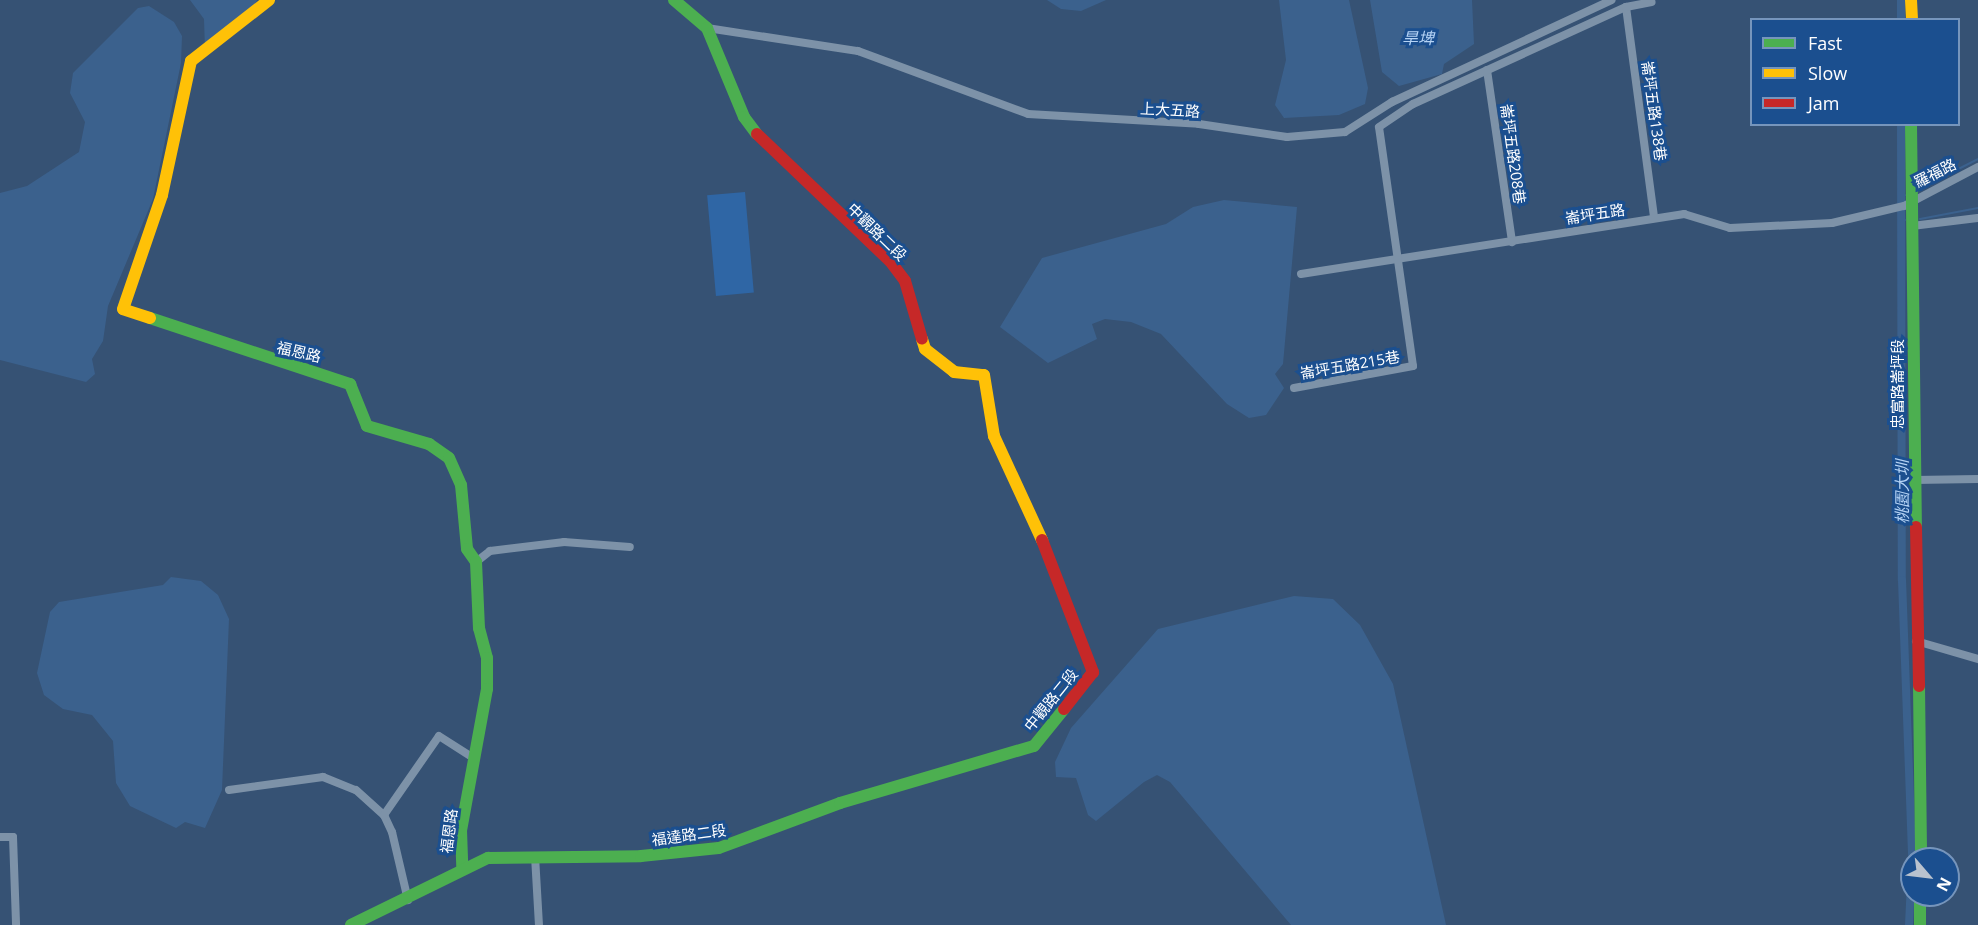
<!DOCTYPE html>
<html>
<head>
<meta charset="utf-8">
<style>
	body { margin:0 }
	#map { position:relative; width:1978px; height:925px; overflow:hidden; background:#365274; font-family:"Open Sans","Noto Sans TC",sans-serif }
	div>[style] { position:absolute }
	.green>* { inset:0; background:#2f66a5; transform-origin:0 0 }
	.water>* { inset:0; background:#3b618d }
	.stream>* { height:2px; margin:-1px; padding:0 1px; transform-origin:1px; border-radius:1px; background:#3b618d }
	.canal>* { height:8px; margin:-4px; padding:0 4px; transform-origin:4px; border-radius:4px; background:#3b618d }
	.street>* { height:8px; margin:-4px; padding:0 4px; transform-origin:4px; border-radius:4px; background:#7d92a8 }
	.fast>* { height:12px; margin:-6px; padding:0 6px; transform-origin:6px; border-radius:6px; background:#4caf50 }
	.slow>* { height:12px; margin:-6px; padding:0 6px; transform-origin:6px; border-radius:6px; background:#ffc107 }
	.jam>* { height:12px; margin:-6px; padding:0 6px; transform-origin:6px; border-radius:6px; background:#c62828 }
	span { translate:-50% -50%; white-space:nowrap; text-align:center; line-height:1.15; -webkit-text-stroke:6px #1b4f8f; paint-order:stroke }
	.street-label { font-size:15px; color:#fff }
	.water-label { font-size:16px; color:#b5d3f5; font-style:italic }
	.legend { position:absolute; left:1750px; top:18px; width:210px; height:108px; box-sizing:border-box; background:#1b4f8f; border:2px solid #7695bc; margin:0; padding:8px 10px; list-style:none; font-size:18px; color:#fff }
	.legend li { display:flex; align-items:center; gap:12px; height:30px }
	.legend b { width:30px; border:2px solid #7695bc }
	.north { position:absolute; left:1900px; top:847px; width:60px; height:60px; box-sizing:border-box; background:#1b4f8f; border:2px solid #7695bc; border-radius:50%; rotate:118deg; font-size:16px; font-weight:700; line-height:24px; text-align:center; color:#fff }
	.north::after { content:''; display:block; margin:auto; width:21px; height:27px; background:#b9c2ce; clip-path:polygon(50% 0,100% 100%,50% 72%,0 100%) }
</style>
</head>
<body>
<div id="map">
	<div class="green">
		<i style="left:745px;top:192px;width:101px;height:38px;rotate:85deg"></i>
	</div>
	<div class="water">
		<i style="clip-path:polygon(190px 0,257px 0,254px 10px,205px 50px,204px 19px)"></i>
		<i style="clip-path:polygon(1047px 0,1106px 0,1081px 11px,1061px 9px)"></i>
		<i style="clip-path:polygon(1279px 0,1349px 0,1368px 88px,1365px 104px,1339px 115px,1284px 118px,1275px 105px,1286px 60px)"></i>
		<i style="clip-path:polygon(1370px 0,1472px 0,1474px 44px,1444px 64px,1442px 74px,1399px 86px,1382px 72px)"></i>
		<i style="clip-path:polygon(149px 6px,174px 22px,182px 36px,181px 63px,153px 199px,108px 306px,103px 341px,92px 359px,95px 374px,86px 382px,0 360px,0 193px,27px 186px,79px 152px,85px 122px,70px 93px,73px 73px,138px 8px)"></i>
		<i style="clip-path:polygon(1224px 200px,1297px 207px,1283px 364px,1275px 374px,1284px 388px,1266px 415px,1249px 418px,1227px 404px,1161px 334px,1131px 322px,1105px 319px,1092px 324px,1097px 339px,1048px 363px,1000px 327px,1042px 258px,1166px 224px,1193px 207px)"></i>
		<i style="clip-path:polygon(171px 577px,201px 581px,218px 595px,229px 619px,222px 790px,205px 828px,185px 822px,176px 828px,130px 806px,116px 783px,113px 741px,92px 715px,63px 709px,44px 695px,37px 673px,50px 612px,59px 602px,163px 585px)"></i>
		<i style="clip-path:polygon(1294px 596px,1333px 599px,1360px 625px,1393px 684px,1446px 925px,1291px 925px,1170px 782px,1157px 775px,1144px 782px,1096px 821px,1088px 815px,1076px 778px,1056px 777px,1055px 762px,1071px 728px,1158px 629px)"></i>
	</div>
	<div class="stream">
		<i style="left:1917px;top:190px;width:68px;rotate:-26.9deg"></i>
		<i style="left:1901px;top:198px;width:5px;rotate:-37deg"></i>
		<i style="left:1920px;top:219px;width:59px;rotate:-10.7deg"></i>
		<i style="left:1901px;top:220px;width:4px"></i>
	</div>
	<div class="canal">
		<i style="left:1901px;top:20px;width:20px;rotate:-90deg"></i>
		<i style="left:1901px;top:124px;width:456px;rotate:89.9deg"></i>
		<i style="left:1902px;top:580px;width:279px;rotate:87.9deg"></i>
		<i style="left:1909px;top:925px;width:63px;rotate:-87.3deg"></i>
	</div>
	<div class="street">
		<i style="left:1626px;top:7px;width:213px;rotate:82.4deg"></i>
		<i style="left:707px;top:28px;width:153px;rotate:8.7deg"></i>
		<i style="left:858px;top:51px;width:181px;rotate:20.3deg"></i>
		<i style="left:1028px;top:114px;width:171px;rotate:3.3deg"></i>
		<i style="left:1199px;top:124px;width:89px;rotate:8.4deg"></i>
		<i style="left:1287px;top:137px;width:58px;rotate:-4.9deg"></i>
		<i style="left:1345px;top:132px;width:56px;rotate:-32.6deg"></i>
		<i style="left:1392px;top:102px;width:242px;rotate:-24.9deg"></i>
		<i style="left:1487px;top:70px;width:174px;rotate:81.7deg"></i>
		<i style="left:1912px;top:226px;width:66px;rotate:-6.9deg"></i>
		<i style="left:1301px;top:274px;width:388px;rotate:-8.9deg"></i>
		<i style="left:1684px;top:214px;width:48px;rotate:16.9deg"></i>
		<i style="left:1730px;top:228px;width:102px;rotate:-2.8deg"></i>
		<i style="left:1832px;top:223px;width:74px;rotate:-13.3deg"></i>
		<i style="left:1904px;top:206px;width:84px;rotate:-27.8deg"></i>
		<i style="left:1294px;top:388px;width:121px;rotate:-10.5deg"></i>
		<i style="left:1413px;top:366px;width:241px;rotate:-98.1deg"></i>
		<i style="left:1379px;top:127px;width:41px;rotate:-34.1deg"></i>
		<i style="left:1413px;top:104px;width:234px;rotate:-24.5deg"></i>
		<i style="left:1626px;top:7px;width:26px;rotate:-11deg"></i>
		<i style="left:1914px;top:480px;width:64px;rotate:-0.9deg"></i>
		<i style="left:476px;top:562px;width:18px;rotate:-38deg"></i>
		<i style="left:490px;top:551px;width:75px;rotate:-6.9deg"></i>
		<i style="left:564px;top:542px;width:66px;rotate:4.3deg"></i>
		<i style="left:1916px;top:641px;width:65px;rotate:16.2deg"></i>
		<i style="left:229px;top:790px;width:95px;rotate:-7.9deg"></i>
		<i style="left:323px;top:777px;width:35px;rotate:22deg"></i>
		<i style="left:356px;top:790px;width:38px;rotate:42deg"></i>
		<i style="left:384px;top:815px;width:19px;rotate:65deg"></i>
		<i style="left:392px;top:832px;width:70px;rotate:76.8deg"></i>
		<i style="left:384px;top:815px;width:96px;rotate:-55.2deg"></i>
		<i style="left:439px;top:736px;width:43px;rotate:32.6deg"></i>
		<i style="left:0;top:837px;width:13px"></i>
		<i style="left:13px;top:837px;width:88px;rotate:88deg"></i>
		<i style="left:535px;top:856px;width:69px;rotate:86.7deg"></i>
	</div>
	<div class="fast">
		<i style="left:674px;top:0;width:43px;rotate:40.3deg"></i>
		<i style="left:707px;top:28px;width:96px;rotate:67.4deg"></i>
		<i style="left:744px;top:117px;width:21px;rotate:53deg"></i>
		<i style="left:1911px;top:124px;width:403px;rotate:89.3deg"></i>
		<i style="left:150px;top:318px;width:211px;rotate:18.3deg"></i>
		<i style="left:350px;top:384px;width:45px;rotate:68deg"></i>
		<i style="left:367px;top:426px;width:65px;rotate:16.2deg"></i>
		<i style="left:429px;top:444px;width:24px;rotate:35deg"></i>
		<i style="left:449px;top:458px;width:30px;rotate:66deg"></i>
		<i style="left:461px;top:485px;width:64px;rotate:84.6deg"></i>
		<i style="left:467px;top:549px;width:16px;rotate:55deg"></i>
		<i style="left:476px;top:562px;width:66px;rotate:87.4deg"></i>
		<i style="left:479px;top:628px;width:31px;rotate:75deg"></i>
		<i style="left:487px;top:658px;width:31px;rotate:90deg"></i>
		<i style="left:487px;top:689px;width:143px;rotate:100.4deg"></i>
		<i style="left:461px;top:830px;width:37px;rotate:88deg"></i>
		<i style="left:1919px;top:686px;width:173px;rotate:89.3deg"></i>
		<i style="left:1920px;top:895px;width:30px;rotate:90deg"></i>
		<i style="left:351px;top:925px;width:153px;rotate:-26.1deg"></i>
		<i style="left:488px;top:858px;width:153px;rotate:-0.7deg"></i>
		<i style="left:641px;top:856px;width:78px;rotate:-5.9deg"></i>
		<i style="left:719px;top:848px;width:129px;rotate:-20.4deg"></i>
		<i style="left:840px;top:803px;width:202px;rotate:-16.4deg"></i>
		<i style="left:1034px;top:746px;width:48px;rotate:-51deg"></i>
	</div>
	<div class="slow">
		<i style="left:1911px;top:0;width:20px;rotate:87deg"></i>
		<i style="left:150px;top:318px;width:28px;rotate:-162deg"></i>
		<i style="left:123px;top:309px;width:120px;rotate:-71.1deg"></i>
		<i style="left:162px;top:195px;width:137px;rotate:-77.8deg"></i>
		<i style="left:191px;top:61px;width:99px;rotate:-38deg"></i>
		<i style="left:922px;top:339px;width:10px;rotate:73deg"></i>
		<i style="left:925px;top:349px;width:37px;rotate:38deg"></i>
		<i style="left:954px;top:372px;width:30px;rotate:6deg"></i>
		<i style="left:984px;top:375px;width:62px;rotate:80.7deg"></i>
		<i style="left:994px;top:436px;width:115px;rotate:65.2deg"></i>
	</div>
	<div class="jam">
		<i style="left:757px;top:134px;width:184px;rotate:43.7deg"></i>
		<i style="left:890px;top:261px;width:25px;rotate:53deg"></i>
		<i style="left:905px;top:281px;width:60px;rotate:73.7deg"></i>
		<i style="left:1916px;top:527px;width:159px;rotate:88.9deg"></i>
		<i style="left:1042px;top:540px;width:142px;rotate:68.9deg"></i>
		<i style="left:1093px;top:672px;width:47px;rotate:128.1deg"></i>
	</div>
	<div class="street-label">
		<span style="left:1170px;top:110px;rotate:3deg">上大五路</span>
		<span style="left:1654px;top:111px;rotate:82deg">崙坪五路138巷</span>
		<span style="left:1513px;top:154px;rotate:82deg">崙坪五路208巷</span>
		<span style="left:1935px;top:173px;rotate:-27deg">羅福路</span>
		<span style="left:1595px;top:214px;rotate:-9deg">崙坪五路</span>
		<span style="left:877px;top:232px;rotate:44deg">中觀路二段</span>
		<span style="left:299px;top:352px;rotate:13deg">福恩路</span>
		<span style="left:1350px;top:365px;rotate:-10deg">崙坪五路215巷</span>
		<span style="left:1898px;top:384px;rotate:-90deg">忠富路崙坪段</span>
		<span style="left:1051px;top:700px;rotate:-51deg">中觀路二段</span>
		<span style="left:449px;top:831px;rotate:-83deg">福恩路</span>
		<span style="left:689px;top:835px;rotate:-8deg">福達路二段</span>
	</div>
	<div class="water-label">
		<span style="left:1418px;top:38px">旱埤</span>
		<span style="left:1902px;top:492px;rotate:-90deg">桃園大圳</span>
	</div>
	<ul class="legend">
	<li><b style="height:8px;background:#4caf50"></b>Fast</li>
	<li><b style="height:8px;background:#ffc107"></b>Slow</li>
	<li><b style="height:8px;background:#c62828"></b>Jam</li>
	</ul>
	<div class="north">N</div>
</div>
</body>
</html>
